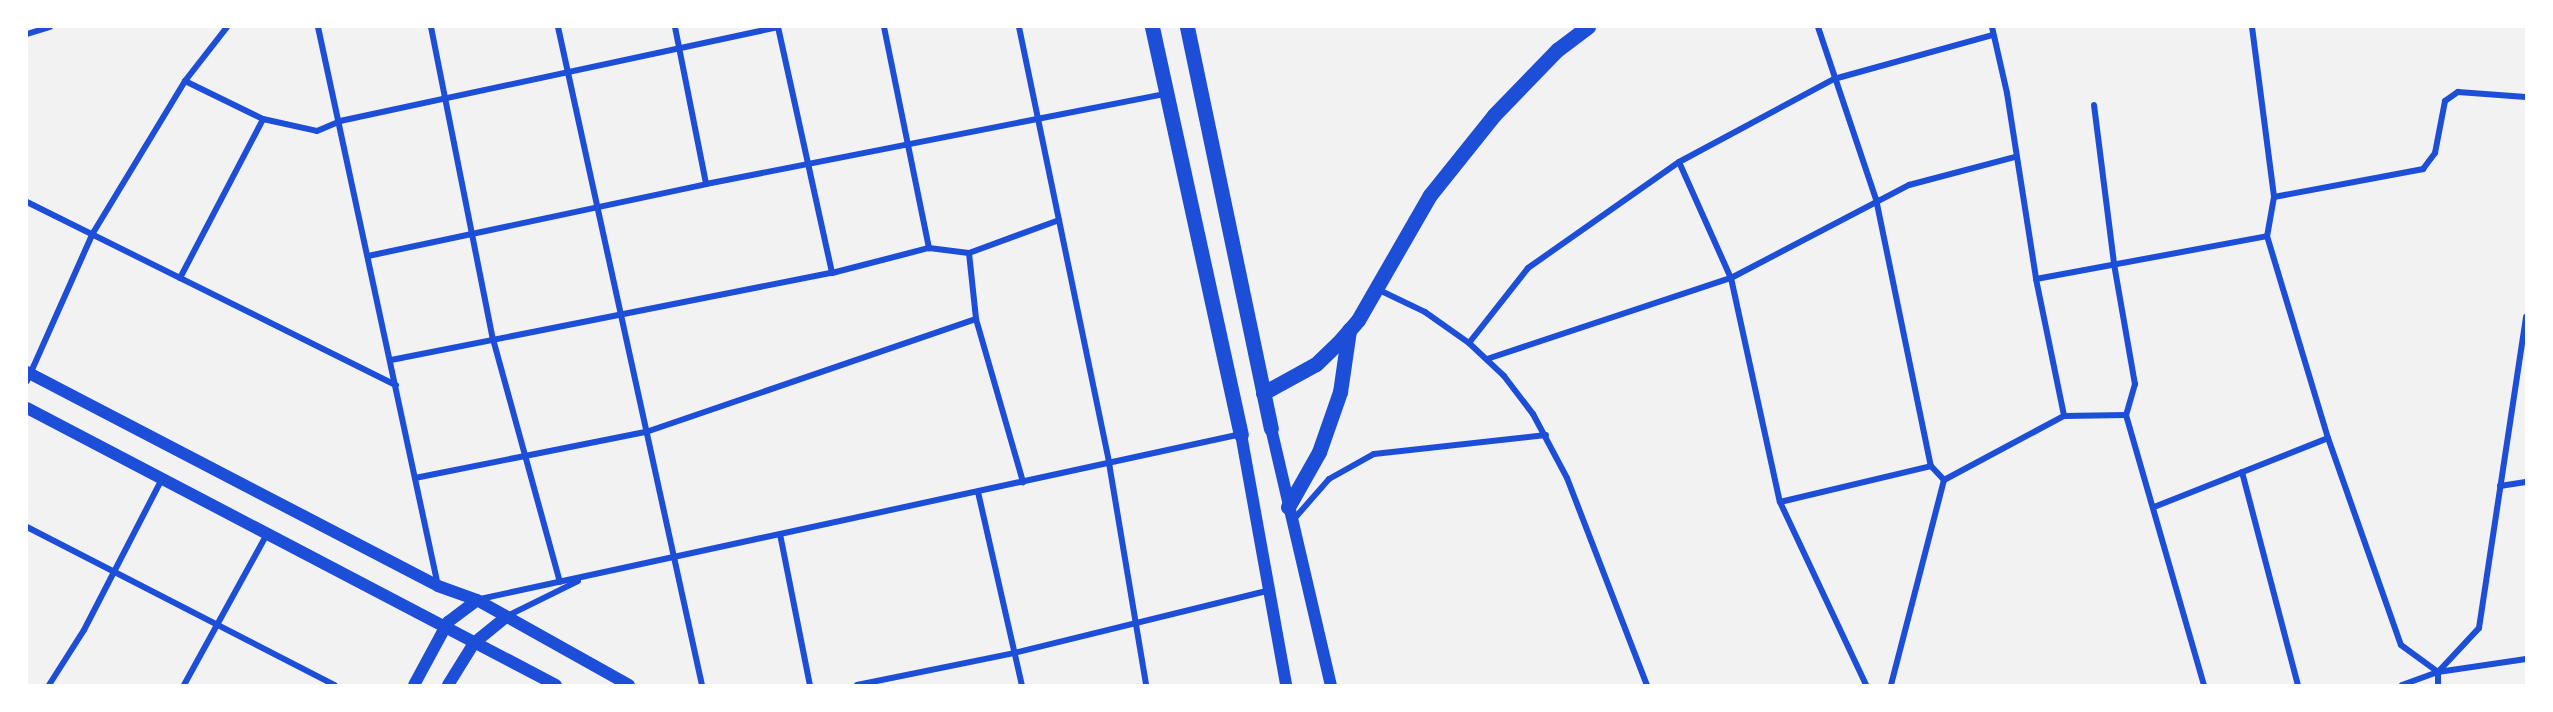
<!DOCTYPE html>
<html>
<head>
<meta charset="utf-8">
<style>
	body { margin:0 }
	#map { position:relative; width:2553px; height:712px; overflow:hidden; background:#f2f2f2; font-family:Quicksand,sans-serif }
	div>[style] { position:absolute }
	.minor>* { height:6px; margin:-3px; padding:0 3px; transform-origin:3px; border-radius:3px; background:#1d4ed8 }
	.secondary>* { height:12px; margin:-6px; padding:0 6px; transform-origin:6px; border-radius:6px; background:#1d4ed8 }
	.trunk>* { height:15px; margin:-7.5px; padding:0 7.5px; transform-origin:7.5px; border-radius:7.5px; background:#1d4ed8 }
	span { translate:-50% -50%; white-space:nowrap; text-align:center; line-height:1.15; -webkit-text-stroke:4.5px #fff; paint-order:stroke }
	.frame { position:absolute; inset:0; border:28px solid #fff; pointer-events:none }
</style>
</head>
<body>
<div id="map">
	<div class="minor">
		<i style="left:318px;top:27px;width:572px;rotate:77.88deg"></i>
		<i style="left:431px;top:27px;width:318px;rotate:78.8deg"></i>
		<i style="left:493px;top:339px;width:252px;rotate:74.6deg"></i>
		<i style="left:558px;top:27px;width:674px;rotate:77.66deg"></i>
		<i style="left:675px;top:27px;width:160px;rotate:78.8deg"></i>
		<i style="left:778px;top:27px;width:252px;rotate:77.6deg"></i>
		<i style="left:884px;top:27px;width:226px;rotate:78.5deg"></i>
		<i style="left:1019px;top:27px;width:445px;rotate:78.3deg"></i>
		<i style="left:1109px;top:463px;width:225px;rotate:80.5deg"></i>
		<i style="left:1818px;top:27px;width:182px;rotate:71.4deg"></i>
		<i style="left:1876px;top:199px;width:273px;rotate:78.4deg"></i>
		<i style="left:1931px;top:466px;width:19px;rotate:47deg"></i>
		<i style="left:1944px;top:480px;width:212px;rotate:104.5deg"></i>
		<i style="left:1992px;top:27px;width:68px;rotate:77.2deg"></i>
		<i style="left:2007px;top:93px;width:188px;rotate:81.1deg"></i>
		<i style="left:2036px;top:279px;width:140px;rotate:78.4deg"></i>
		<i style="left:2064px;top:416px;width:62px;rotate:-0.9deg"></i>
		<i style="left:2126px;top:415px;width:281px;rotate:73.9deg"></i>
		<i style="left:2252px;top:27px;width:171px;rotate:82.6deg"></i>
		<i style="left:2274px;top:197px;width:40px;rotate:100deg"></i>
		<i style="left:2267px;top:236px;width:211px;rotate:73.2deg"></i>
		<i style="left:2328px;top:438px;width:219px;rotate:70.6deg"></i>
		<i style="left:2401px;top:645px;width:46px;rotate:36.1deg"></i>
		<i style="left:27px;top:34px;width:24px;rotate:-17deg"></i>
		<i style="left:185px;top:81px;width:87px;rotate:26deg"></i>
		<i style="left:263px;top:119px;width:55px;rotate:12.5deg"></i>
		<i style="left:317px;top:131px;width:25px;rotate:-23deg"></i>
		<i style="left:340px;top:121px;width:447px;rotate:-12.1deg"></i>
		<i style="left:2094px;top:105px;width:160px;rotate:82.8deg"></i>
		<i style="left:2114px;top:264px;width:122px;rotate:80.1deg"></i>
		<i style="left:2135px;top:384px;width:32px;rotate:106deg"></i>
		<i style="left:1679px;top:162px;width:127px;rotate:65.9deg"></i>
		<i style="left:1731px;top:278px;width:229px;rotate:77.7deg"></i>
		<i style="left:1780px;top:502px;width:202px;rotate:64.8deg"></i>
		<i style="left:2274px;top:197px;width:152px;rotate:-10.6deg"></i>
		<i style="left:2423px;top:169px;width:20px;rotate:-53deg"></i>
		<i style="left:2435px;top:153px;width:53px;rotate:-79.1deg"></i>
		<i style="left:2445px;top:101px;width:16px;rotate:-35deg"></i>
		<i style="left:2458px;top:92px;width:68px;rotate:4.2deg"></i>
		<i style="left:27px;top:202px;width:412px;rotate:26.4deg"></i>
		<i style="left:969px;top:253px;width:66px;rotate:83.9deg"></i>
		<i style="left:976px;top:319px;width:170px;rotate:73.9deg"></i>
		<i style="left:368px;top:256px;width:346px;rotate:-12deg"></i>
		<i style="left:706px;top:184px;width:468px;rotate:-11.1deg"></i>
		<i style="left:180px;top:278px;width:179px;rotate:-62.4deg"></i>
		<i style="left:2036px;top:279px;width:235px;rotate:-10.5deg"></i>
		<i style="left:1377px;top:289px;width:53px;rotate:25.6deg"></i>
		<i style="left:1425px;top:312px;width:54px;rotate:35.2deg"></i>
		<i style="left:1469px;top:343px;width:48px;rotate:43.3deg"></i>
		<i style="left:1504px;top:376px;width:48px;rotate:52.7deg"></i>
		<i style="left:1533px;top:414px;width:72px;rotate:62deg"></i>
		<i style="left:1567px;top:478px;width:222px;rotate:68.9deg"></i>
		<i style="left:1469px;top:343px;width:95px;rotate:-51.8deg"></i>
		<i style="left:1528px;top:268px;width:184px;rotate:-35.1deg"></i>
		<i style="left:1679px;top:162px;width:176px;rotate:-28.2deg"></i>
		<i style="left:1834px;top:79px;width:165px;rotate:-15.5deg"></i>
		<i style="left:1487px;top:359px;width:257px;rotate:-18.4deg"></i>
		<i style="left:1731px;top:278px;width:201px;rotate:-27.6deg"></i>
		<i style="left:1909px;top:185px;width:110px;rotate:-14.8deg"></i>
		<i style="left:391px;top:360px;width:449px;rotate:-11.2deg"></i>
		<i style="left:832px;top:273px;width:100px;rotate:-14.5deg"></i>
		<i style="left:929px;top:248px;width:40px;rotate:7.1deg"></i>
		<i style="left:969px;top:253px;width:96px;rotate:-20.1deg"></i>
		<i style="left:27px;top:381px;width:162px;rotate:-66deg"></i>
		<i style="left:93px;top:233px;width:178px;rotate:-58.8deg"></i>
		<i style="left:185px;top:81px;width:68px;rotate:-52.1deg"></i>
		<i style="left:2242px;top:472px;width:220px;rotate:75.3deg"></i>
		<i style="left:415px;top:478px;width:236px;rotate:-11.3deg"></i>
		<i style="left:646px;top:432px;width:349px;rotate:-18.9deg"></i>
		<i style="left:1944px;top:480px;width:136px;rotate:-28.1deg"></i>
		<i style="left:2500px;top:486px;width:26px;rotate:-9deg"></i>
		<i style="left:978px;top:492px;width:198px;rotate:77.2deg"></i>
		<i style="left:1780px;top:502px;width:155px;rotate:-13.4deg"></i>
		<i style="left:2154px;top:507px;width:187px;rotate:-21.6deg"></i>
		<i style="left:1294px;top:519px;width:53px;rotate:-48.8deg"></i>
		<i style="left:1329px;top:479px;width:51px;rotate:-29.1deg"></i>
		<i style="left:1374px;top:454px;width:173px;rotate:-6.3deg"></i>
		<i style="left:27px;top:527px;width:346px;rotate:27.2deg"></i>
		<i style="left:780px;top:534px;width:154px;rotate:78.8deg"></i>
		<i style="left:480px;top:599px;width:779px;rotate:-12.23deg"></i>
		<i style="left:507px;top:616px;width:79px;rotate:-26.2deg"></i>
		<i style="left:49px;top:685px;width:65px;rotate:-57.5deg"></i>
		<i style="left:84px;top:630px;width:170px;rotate:-62.7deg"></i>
		<i style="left:184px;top:685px;width:172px;rotate:-61.2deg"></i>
		<i style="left:857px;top:685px;width:160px;rotate:-11.5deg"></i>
		<i style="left:1014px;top:653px;width:260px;rotate:-13.8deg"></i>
		<i style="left:2402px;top:685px;width:38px;rotate:-20deg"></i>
		<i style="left:2438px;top:672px;width:89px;rotate:-8.4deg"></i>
		<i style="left:2438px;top:685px;width:13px;rotate:-90deg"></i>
		<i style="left:2438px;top:672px;width:60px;rotate:-47deg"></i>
		<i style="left:2479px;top:628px;width:315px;rotate:-81.4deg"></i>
	</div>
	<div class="secondary">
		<i style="left:27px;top:372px;width:463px;rotate:27.5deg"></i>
		<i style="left:438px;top:586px;width:41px;rotate:19.7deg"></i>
		<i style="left:477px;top:600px;width:174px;rotate:29.2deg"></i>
		<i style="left:27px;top:408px;width:597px;rotate:27.64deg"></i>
		<i style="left:1271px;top:428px;width:264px;rotate:76.9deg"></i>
		<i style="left:1241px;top:434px;width:255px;rotate:79.8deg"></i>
		<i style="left:414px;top:685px;width:72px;rotate:-61.6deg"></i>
		<i style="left:448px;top:622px;width:36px;rotate:-37deg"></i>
		<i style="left:448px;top:685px;width:49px;rotate:-58.2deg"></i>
		<i style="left:474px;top:643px;width:41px;rotate:-39.1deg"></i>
	</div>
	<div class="trunk">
		<i style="left:1152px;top:27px;width:417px;rotate:77.7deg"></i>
		<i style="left:1187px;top:27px;width:410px;rotate:78.2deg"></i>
		<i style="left:1263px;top:393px;width:60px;rotate:-28.7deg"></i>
		<i style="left:1316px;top:364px;width:30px;rotate:-44deg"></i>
		<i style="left:1338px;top:343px;width:30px;rotate:-49deg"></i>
		<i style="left:1358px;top:320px;width:144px;rotate:-60.1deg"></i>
		<i style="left:1430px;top:195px;width:102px;rotate:-51.3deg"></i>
		<i style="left:1494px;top:115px;width:91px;rotate:-45.9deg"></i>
		<i style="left:1557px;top:50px;width:39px;rotate:-37deg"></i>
		<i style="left:1288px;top:507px;width:63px;rotate:-60.6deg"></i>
		<i style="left:1319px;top:452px;width:64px;rotate:-70.7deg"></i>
		<i style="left:1340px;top:392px;width:63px;rotate:-81.7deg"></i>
	</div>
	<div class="frame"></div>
</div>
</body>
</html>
